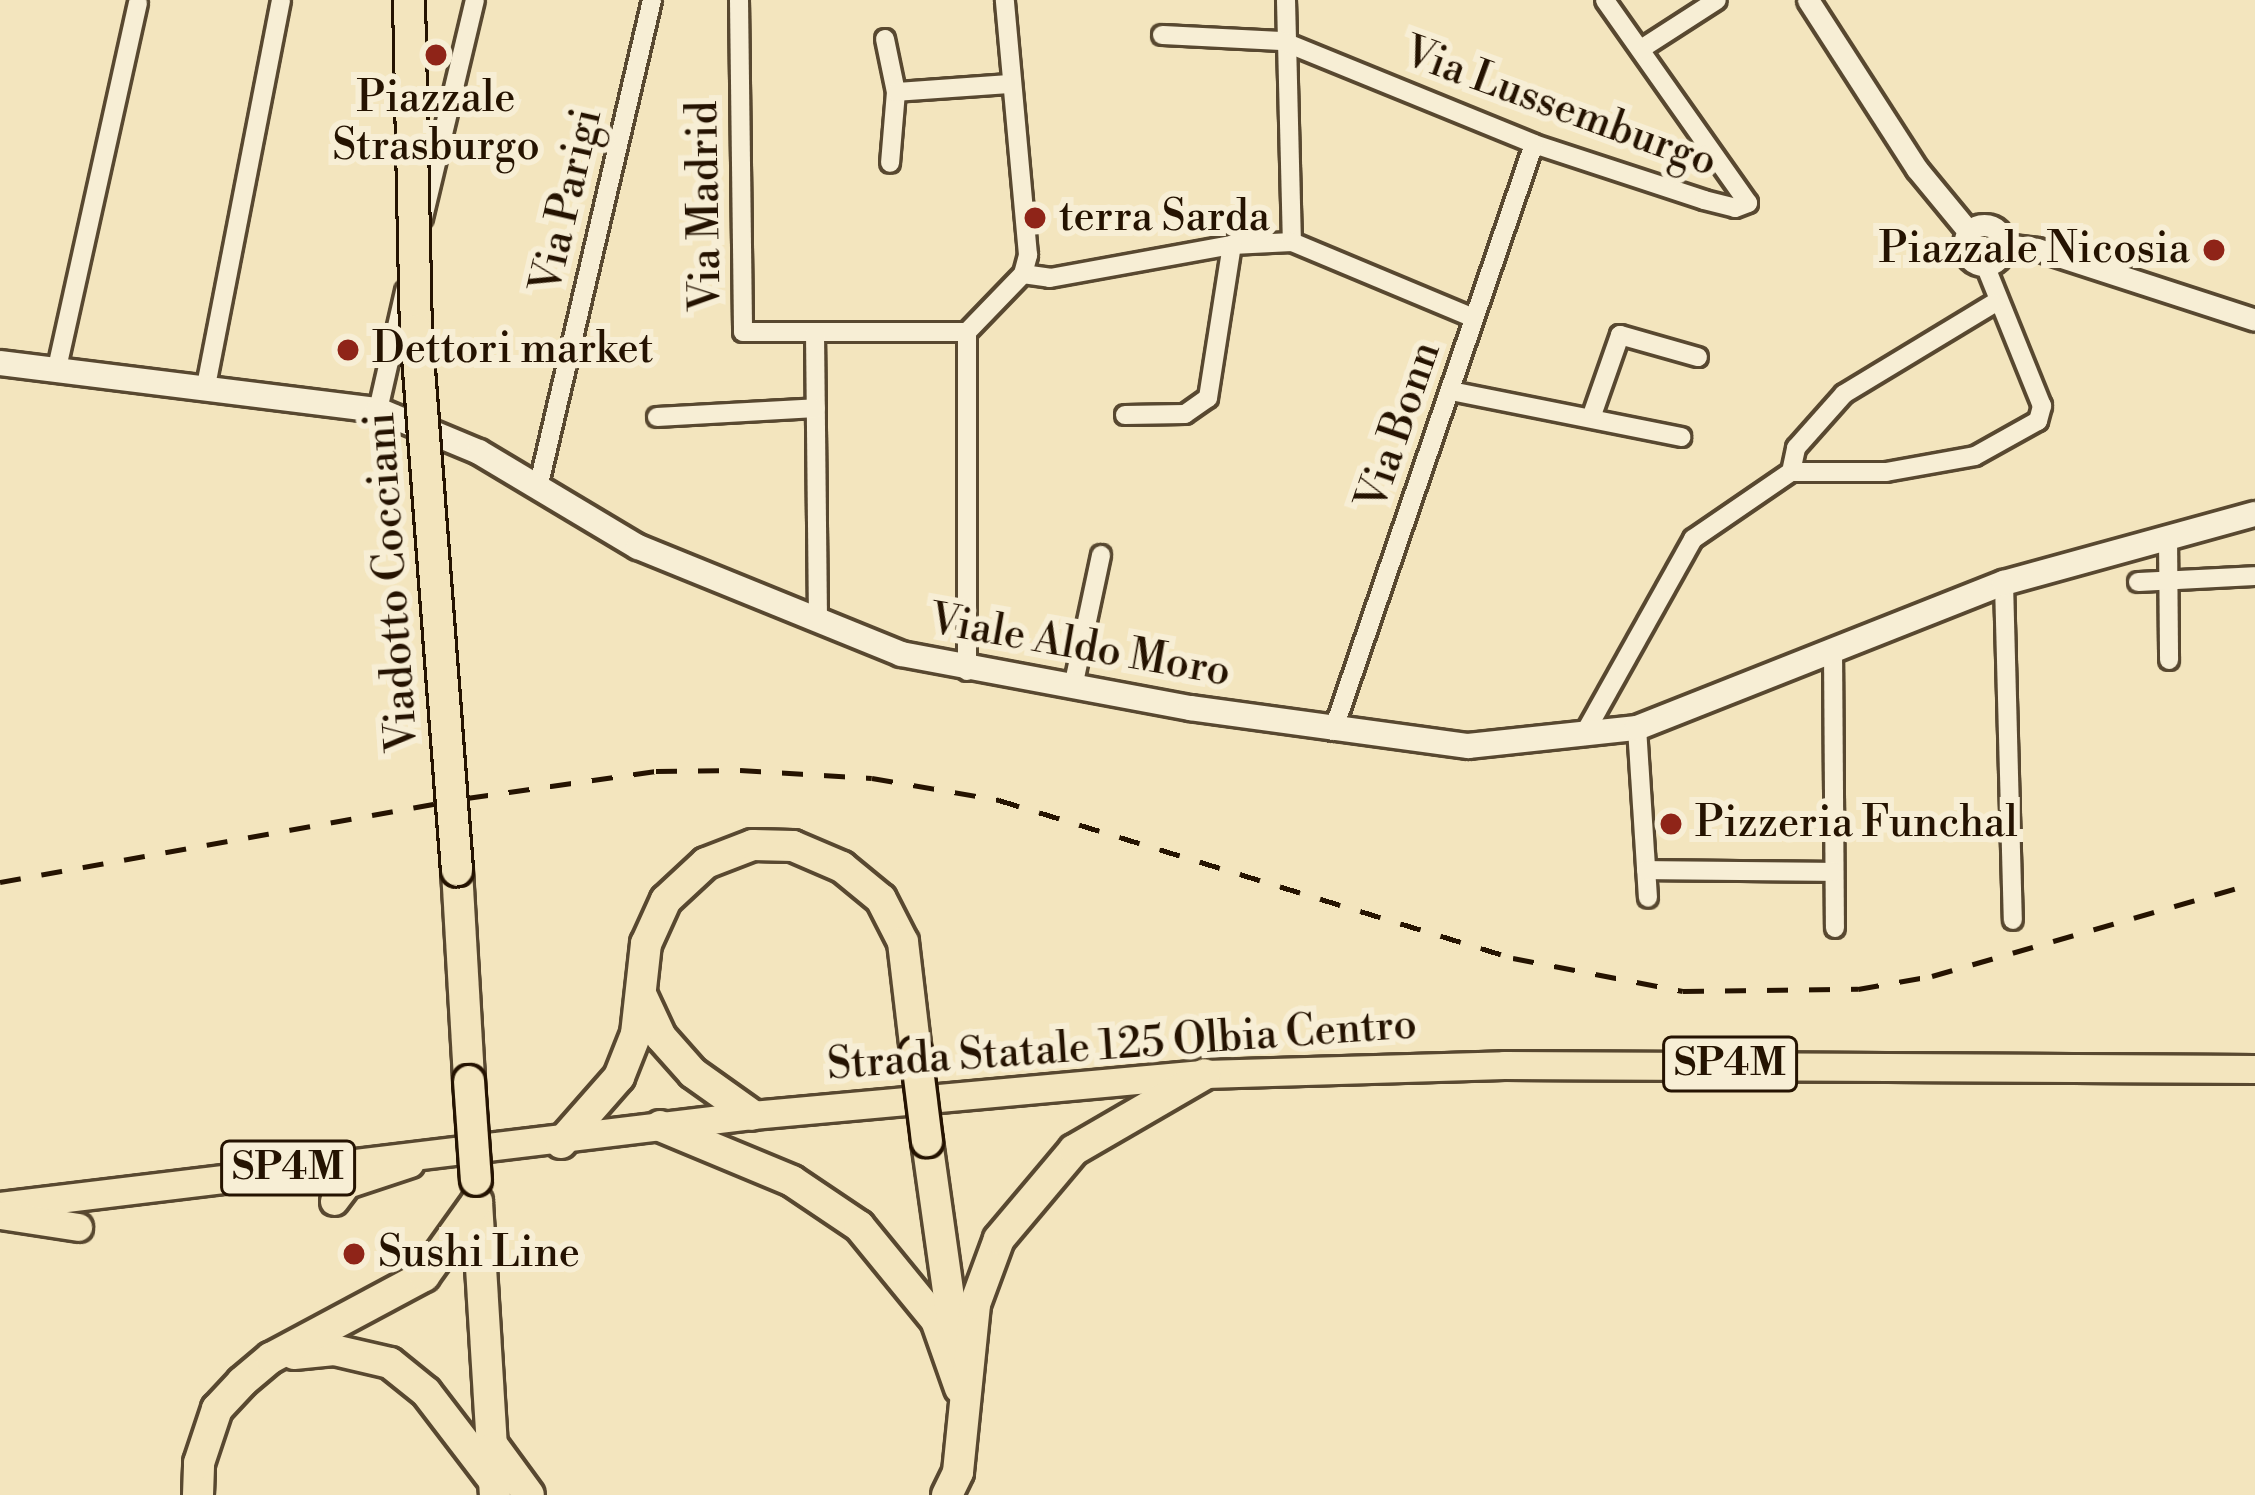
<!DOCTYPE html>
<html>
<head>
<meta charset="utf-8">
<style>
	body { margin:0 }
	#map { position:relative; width:2255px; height:1495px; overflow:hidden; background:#f3e5be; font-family:"Libre Bodoni",serif }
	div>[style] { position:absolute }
	.roads { filter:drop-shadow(3px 0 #584830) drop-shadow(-3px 0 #584830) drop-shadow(0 3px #584830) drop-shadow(0 -3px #584830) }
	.minor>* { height:18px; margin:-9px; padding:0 9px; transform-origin:9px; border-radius:9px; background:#f7eed5 }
	.tertiary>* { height:21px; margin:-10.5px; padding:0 10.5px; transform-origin:10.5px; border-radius:10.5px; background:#f7eed5 }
	.tertiary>.ring { margin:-10.5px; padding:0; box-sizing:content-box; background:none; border:21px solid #f7eed5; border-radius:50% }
	.secondary>* { height:24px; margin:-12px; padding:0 12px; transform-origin:12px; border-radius:12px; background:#f7eed5 }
	.primary>* { height:27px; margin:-13.5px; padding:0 13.5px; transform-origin:13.5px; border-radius:13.5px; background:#f3e5be }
	.trunk>* { height:30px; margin:-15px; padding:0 15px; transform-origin:15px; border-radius:15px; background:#f3e5be }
	.rail>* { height:4.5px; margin-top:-2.25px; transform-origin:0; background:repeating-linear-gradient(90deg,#251301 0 21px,transparent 0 42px) }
	.bridges { filter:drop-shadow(3px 0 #251301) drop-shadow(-3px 0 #251301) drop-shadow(0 3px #251301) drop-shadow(0 -3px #251301) }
	.trunk-bridge>* { height:30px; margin:-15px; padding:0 15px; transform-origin:15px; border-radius:15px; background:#f3e5be }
	.dots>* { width:33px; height:33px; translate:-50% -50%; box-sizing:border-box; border:6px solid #f7eed5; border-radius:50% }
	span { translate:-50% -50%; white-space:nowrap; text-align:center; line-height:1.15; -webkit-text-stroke:12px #f7eed5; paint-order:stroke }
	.shield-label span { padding:3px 9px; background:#f7eed5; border:3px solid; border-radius:9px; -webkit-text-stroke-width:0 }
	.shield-label { font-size:39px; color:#251301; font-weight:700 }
	.poi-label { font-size:42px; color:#251301 }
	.left { translate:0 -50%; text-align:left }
	.right { translate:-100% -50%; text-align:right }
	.street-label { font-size:42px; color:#251301 }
</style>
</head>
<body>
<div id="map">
	<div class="roads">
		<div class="minor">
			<i style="left:739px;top:0;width:332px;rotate:89.3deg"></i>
			<i style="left:743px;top:332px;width:224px"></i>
			<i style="left:1286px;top:0;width:242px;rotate:88.6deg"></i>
			<i style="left:1162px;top:35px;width:120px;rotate:2.9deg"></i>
			<i style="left:1282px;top:41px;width:272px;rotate:22.2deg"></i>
			<i style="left:1534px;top:144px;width:179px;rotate:18.2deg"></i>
			<i style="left:1704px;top:200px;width:32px;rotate:14deg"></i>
			<i style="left:1735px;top:208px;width:14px;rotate:-21deg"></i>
			<i style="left:1748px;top:203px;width:248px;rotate:-125.2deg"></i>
			<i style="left:885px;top:39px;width:54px;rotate:78.3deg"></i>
			<i style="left:896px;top:92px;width:71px;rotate:94.8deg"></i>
			<i style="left:1641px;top:49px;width:90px;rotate:-32.8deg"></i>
			<i style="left:896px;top:92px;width:115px;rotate:-4deg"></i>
			<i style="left:423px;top:218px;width:224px;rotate:-76.6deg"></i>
			<i style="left:1023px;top:274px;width:27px;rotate:8deg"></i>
			<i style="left:1050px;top:278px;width:185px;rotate:-10.3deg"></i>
			<i style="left:1232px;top:245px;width:60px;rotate:-2.9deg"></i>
			<i style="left:1292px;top:242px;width:197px;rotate:22.7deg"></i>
			<i style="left:815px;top:333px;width:288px;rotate:89.4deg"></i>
			<i style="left:57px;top:368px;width:374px;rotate:-77.5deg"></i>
			<i style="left:206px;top:386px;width:393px;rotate:-79deg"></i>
			<i style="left:1451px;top:391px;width:235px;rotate:11.3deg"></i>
			<i style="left:378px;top:410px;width:122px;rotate:-77.2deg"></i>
			<i style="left:1125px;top:415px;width:60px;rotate:-1deg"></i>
			<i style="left:1185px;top:414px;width:28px;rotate:-35deg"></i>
			<i style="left:1208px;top:398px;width:155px;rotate:-81.1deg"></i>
			<i style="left:657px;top:417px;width:159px;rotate:-3.2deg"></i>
			<i style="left:1591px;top:418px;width:88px;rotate:-70.7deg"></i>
			<i style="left:1620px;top:335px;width:81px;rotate:15.8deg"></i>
			<i style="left:1791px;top:472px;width:95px"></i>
			<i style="left:1886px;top:472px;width:90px;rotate:-10.2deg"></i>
			<i style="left:1975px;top:456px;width:72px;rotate:-29.1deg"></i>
			<i style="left:2038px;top:421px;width:16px;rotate:-75deg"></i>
			<i style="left:2042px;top:406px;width:152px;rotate:-112deg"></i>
			<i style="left:538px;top:488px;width:501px;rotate:-76.85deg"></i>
			<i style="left:2168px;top:537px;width:123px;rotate:89.5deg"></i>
			<i style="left:2138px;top:582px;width:117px;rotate:-2.9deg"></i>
			<i style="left:2004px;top:583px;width:337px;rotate:88.5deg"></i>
			<i style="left:1833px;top:649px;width:279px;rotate:89.6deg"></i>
			<i style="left:967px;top:671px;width:339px;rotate:-90deg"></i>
			<i style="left:967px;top:332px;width:81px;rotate:-46deg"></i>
			<i style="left:1023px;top:274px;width:20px;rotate:-75deg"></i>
			<i style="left:1028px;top:255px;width:256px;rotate:-95.2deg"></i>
			<i style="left:1073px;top:687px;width:135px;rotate:-78deg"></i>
			<i style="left:1637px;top:728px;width:170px;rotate:86.3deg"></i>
			<i style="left:1333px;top:731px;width:620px;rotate:-71.1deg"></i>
			<i style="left:1583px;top:736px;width:226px;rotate:-60.8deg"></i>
			<i style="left:1693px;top:539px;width:119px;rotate:-34.4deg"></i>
			<i style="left:1791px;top:472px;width:25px;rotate:-78deg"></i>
			<i style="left:1796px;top:448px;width:72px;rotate:-48.4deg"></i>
			<i style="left:1844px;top:394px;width:175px;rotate:-31.2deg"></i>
			<i style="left:1646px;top:870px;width:188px;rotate:0.6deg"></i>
		</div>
		<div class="tertiary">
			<i style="left:1808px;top:0;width:201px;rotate:57.2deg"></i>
			<i style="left:1917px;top:169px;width:82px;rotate:50.5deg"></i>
			<i class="ring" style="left:1964px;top:225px;width:19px;height:19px"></i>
			<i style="left:2004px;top:245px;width:33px;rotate:7deg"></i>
			<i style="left:2037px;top:249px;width:229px;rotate:18deg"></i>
		</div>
		<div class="secondary">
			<i style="left:0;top:363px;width:381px;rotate:7.1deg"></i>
			<i style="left:378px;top:410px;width:109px;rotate:22.6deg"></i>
			<i style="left:479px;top:452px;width:185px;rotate:30.9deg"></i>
			<i style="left:638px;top:547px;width:284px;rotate:22.1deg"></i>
			<i style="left:901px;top:654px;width:294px;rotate:10.6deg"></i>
			<i style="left:1190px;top:708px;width:281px;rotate:7.8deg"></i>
			<i style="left:1468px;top:746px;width:170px;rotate:-6.1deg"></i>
			<i style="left:1637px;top:728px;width:395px;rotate:-21.6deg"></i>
			<i style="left:2004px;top:583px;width:260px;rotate:-15.4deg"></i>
		</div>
		<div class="primary">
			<i style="left:334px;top:1201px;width:21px;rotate:-53deg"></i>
			<i style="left:347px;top:1184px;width:66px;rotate:-18.4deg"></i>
			<i style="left:0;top:1206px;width:757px;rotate:-6.9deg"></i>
			<i style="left:752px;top:1115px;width:455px;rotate:-5.2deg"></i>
			<i style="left:1205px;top:1074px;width:299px;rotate:-1.7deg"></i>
			<i style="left:1504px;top:1065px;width:751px;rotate:0.31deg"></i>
			<i style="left:0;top:1215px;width:79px;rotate:8.7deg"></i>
		</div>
		<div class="trunk">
			<i style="left:457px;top:870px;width:211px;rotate:86.7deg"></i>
			<i style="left:641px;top:994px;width:47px;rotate:65.1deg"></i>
			<i style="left:661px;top:1037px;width:48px;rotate:48.4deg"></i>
			<i style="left:693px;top:1073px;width:72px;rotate:35.4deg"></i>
			<i style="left:660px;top:1126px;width:143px;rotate:22.6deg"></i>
			<i style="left:792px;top:1181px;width:81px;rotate:33.9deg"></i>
			<i style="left:859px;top:1226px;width:122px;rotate:50.7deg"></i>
			<i style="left:936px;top:1320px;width:72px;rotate:70.6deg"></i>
			<i style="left:927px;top:1141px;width:201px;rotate:82deg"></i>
			<i style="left:561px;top:1143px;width:88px;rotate:-48.7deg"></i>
			<i style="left:619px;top:1077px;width:46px;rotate:-68.4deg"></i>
			<i style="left:636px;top:1034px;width:91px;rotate:-83.7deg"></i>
			<i style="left:646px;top:944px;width:48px;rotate:-65.6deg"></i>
			<i style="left:666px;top:900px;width:54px;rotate:-42.8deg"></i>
			<i style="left:706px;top:863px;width:50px;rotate:-21deg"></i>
			<i style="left:753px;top:845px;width:40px;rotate:1.4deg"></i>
			<i style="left:793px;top:846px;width:53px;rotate:23.2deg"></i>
			<i style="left:842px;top:867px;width:50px;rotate:39.4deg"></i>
			<i style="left:881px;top:899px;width:48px;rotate:62.9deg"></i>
			<i style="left:903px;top:942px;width:112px;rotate:83.3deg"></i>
			<i style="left:477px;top:1202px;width:294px;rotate:86.5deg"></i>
			<i style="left:294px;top:1354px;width:40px;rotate:-5.7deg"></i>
			<i style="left:334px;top:1350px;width:57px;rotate:13.1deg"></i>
			<i style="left:390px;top:1363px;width:46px;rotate:38.9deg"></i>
			<i style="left:426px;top:1392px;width:112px;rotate:52.6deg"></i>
			<i style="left:494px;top:1447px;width:59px;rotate:53.9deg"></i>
			<i style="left:198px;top:1495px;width:32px;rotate:-88deg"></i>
			<i style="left:199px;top:1463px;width:57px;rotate:-71.6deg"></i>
			<i style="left:217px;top:1409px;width:37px;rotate:-47deg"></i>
			<i style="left:242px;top:1382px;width:38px;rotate:-40deg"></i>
			<i style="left:271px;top:1358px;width:174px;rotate:-28.2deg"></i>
			<i style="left:424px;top:1276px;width:91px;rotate:-54.4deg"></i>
			<i style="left:947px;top:1495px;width:25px;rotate:-64deg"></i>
			<i style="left:958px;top:1472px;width:169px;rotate:-84.2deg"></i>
			<i style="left:975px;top:1304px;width:69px;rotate:-69.7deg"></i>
			<i style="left:999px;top:1239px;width:116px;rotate:-49.9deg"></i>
			<i style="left:1074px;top:1150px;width:151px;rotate:-30.1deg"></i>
		</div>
	</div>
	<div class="rail">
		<i style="left:0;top:882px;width:474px;rotate:-10.2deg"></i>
		<i style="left:467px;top:798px;width:191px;rotate:-8.1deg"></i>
		<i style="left:656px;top:771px;width:84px;rotate:-0.7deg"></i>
		<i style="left:740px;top:770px;width:132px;rotate:3.5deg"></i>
		<i style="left:872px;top:778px;width:129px;rotate:9.8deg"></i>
		<i style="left:999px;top:800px;width:538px;rotate:17.09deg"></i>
		<i style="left:1513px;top:958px;width:173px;rotate:11deg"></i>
		<i style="left:1683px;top:991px;width:175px;rotate:-0.7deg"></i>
		<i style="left:1858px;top:989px;width:75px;rotate:-10deg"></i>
		<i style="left:1932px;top:976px;width:336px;rotate:-16.1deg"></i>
	</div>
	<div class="bridges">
		<div class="trunk-bridge">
			<i style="left:409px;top:0;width:330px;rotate:88.8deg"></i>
			<i style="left:416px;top:330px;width:542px;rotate:85.66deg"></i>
			<i style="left:916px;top:1053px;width:89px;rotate:82.9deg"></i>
			<i style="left:469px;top:1081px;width:99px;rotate:86deg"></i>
		</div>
	</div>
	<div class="dots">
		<i style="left:436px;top:55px;background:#8f2418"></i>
		<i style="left:1035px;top:218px;background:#8f2418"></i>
		<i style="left:2214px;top:250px;background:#8f2418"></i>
		<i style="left:348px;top:350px;background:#8f2418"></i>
		<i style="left:1671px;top:824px;background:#8f2418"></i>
		<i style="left:354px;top:1254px;background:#8f2418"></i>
	</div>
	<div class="shield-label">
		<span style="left:1730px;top:1064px">SP4M</span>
		<span style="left:288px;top:1168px">SP4M</span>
	</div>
	<div class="poi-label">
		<span style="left:436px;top:123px">Piazzale<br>Strasburgo</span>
		<span class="left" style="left:1059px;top:218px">terra Sarda</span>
		<span class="right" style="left:2190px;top:250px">Piazzale Nicosia</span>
		<span class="left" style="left:372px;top:350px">Dettori market</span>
		<span class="left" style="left:1695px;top:824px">Pizzeria Funchal</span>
		<span class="left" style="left:378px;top:1254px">Sushi Line</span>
	</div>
	<div class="street-label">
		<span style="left:1560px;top:108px;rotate:20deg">Via Lussemburgo</span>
		<span style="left:568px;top:201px;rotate:-77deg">Via Parigi</span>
		<span style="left:706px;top:206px;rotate:-91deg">Via Madrid</span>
		<span style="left:1400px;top:426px;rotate:-71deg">Via Bonn</span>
		<span style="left:393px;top:582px;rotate:-94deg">Viadotto Cocciani</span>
		<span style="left:1080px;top:647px;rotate:10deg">Viale Aldo Moro</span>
		<span style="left:1122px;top:1046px;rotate:-4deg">Strada Statale 125 Olbia Centro</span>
	</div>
</div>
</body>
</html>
